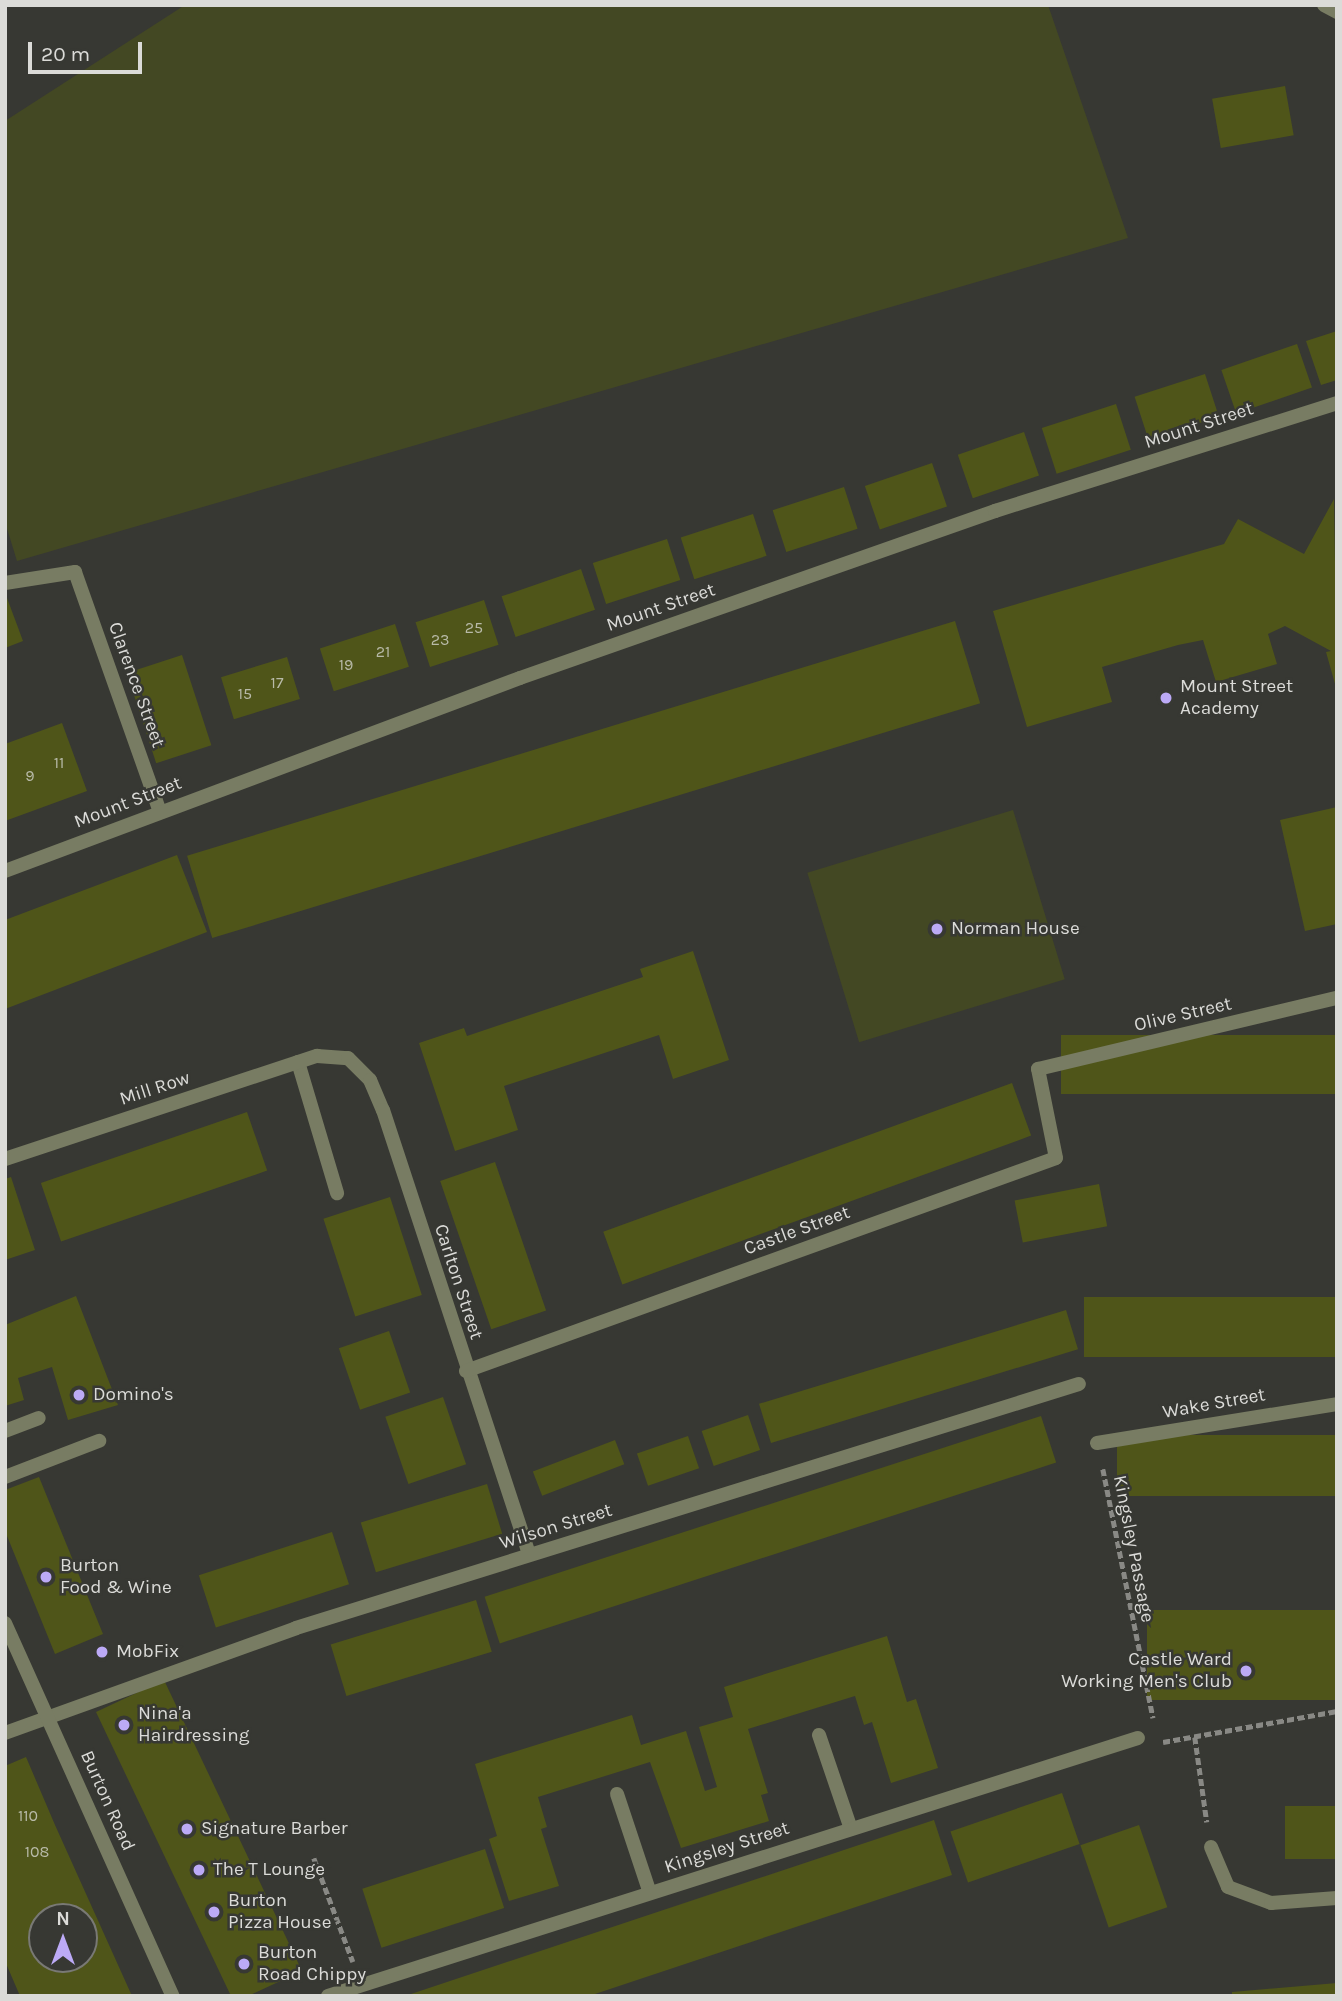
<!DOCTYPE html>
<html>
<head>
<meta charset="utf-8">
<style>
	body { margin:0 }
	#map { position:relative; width:1342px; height:2001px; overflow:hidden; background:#373833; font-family:Karla,sans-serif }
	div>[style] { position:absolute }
	.green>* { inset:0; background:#434823; transform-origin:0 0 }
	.building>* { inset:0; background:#4f5519; transform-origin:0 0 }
	.path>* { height:4.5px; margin-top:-2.25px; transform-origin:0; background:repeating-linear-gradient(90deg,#898985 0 7px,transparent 0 10.5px) }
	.service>* { height:14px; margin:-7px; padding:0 7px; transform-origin:7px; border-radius:7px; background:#787c63 }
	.minor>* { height:14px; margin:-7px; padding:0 7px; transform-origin:7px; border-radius:7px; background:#787c63 }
	.tertiary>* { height:14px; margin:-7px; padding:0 7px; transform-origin:7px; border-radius:7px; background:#787c63 }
	.dots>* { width:19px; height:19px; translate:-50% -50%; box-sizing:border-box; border:4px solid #373833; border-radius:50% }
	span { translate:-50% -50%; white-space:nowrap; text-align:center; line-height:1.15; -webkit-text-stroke:5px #373833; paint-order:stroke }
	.number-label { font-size:16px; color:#b8baa8 }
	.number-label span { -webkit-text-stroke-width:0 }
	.street-label { font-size:19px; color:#dbdbd8 }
	.poi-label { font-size:19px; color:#dbdbd8 }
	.left { translate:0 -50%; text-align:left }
	.right { translate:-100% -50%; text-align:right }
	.frame { position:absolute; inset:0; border:7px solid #dbdbd8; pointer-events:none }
	.north { position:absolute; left:28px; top:1903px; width:70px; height:70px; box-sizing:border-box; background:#373833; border:2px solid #797975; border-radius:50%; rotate:0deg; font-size:19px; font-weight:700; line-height:28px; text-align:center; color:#dbdbd8 }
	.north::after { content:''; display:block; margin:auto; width:24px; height:32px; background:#bcaaf6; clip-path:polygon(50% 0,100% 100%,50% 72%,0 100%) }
	.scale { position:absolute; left:28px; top:42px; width:114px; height:32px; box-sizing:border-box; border:4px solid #dbdbd8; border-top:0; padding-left:9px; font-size:21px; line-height:24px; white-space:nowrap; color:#dbdbd8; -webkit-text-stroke:5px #373833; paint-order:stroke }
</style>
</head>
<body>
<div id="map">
	<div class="green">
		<i style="clip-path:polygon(185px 5px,1048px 5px,1128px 238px,17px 561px,5px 522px,5px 121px)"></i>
		<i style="left:1013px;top:810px;width:177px;height:215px;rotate:73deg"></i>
	</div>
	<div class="building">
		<i style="left:1285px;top:86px;width:50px;height:74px;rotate:80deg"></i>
		<i style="clip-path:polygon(1337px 331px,1337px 380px,1321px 385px,1306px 341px)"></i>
		<i style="left:1297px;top:344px;width:46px;height:80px;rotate:71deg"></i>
		<i style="left:1205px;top:374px;width:45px;height:74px;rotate:72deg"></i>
		<i style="left:1116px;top:404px;width:48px;height:78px;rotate:72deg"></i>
		<i style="left:1024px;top:432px;width:46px;height:70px;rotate:71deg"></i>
		<i style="left:932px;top:463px;width:46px;height:71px;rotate:71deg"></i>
		<i style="left:844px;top:487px;width:44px;height:75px;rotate:72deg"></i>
		<i style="clip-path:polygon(1334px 499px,1337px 691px,1326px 652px,1331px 651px,1285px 626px,1268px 634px,1277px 664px,1216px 682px,1203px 640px,1178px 645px,1102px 667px,1112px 702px,1027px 727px,993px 611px,1224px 544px,1238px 519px,1304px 554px)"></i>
		<i style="left:753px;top:514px;width:44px;height:76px;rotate:72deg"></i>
		<i style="left:667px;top:539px;width:43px;height:78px;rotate:72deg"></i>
		<i style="left:581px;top:569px;width:43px;height:84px;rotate:71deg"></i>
		<i style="clip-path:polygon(7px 598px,23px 641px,5px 648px,5px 599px)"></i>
		<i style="left:484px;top:600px;width:47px;height:72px;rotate:72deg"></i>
		<i style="left:955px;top:621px;width:86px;height:803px;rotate:73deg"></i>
		<i style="left:395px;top:624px;width:45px;height:79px;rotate:72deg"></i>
		<i style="left:182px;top:655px;width:95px;height:58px;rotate:72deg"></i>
		<i style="left:287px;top:657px;width:44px;height:69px;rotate:73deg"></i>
		<i style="clip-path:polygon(62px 723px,87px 791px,5px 821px,5px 744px)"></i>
		<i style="clip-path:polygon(1337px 807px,1337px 924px,1305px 931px,1280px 820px)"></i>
		<i style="clip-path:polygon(177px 855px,207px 932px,5px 1009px,5px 920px)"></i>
		<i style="clip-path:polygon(693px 951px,729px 1060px,673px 1079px,659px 1035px,504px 1086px,518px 1130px,455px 1151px,419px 1043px,464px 1028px,467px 1036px,643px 977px,640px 969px)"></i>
		<i style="left:1337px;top:1035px;width:59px;height:276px;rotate:90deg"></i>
		<i style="left:1012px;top:1083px;width:56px;height:435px;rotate:70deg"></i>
		<i style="left:247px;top:1112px;width:62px;height:218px;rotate:71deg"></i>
		<i style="left:495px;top:1162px;width:157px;height:58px;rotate:71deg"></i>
		<i style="clip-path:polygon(11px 1177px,35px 1250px,5px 1260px,5px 1179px)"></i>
		<i style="left:1099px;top:1184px;width:43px;height:86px;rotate:79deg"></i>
		<i style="left:390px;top:1197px;width:103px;height:70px;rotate:72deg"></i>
		<i style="clip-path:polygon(76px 1296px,118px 1405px,68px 1420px,52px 1367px,18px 1378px,24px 1400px,5px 1406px,5px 1325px)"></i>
		<i style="left:1337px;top:1297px;width:60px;height:253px;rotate:90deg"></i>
		<i style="left:1066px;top:1310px;width:41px;height:321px;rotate:73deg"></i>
		<i style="left:389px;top:1331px;width:65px;height:53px;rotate:71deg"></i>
		<i style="left:443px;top:1397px;width:71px;height:61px;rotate:71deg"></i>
		<i style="left:748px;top:1415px;width:37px;height:49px;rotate:71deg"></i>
		<i style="left:1041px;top:1416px;width:49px;height:585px;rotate:72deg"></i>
		<i style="left:1337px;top:1435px;width:61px;height:220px;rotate:90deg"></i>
		<i style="left:688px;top:1436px;width:34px;height:54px;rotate:71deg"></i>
		<i style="left:615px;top:1440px;width:26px;height:88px;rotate:69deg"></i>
		<i style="clip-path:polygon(39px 1477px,103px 1634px,55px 1654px,5px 1531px,5px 1490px)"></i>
		<i style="left:487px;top:1484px;width:52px;height:132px;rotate:73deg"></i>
		<i style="left:332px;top:1532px;width:55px;height:140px;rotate:72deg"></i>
		<i style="left:476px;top:1600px;width:54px;height:152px;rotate:73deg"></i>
		<i style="left:1337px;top:1610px;width:90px;height:190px;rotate:90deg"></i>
		<i style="clip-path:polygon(887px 1636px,907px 1702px,916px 1699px,938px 1768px,891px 1783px,872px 1722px,864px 1725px,855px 1696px,748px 1729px,768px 1793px,761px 1795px,769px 1821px,681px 1848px,650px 1762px,538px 1797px,547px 1827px,541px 1829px,559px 1886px,509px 1901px,489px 1839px,497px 1836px,475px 1764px,632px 1715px,641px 1745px,686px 1731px,705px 1791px,717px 1787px,699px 1727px,733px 1717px,724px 1687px)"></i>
		<i style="clip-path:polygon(164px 1680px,302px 1971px,248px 1996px,231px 1996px,96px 1712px)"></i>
		<i style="clip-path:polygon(evenodd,26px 1757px,55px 1825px,132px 1996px,20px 1996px,5px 1961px,5px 1766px,26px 1757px,42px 1917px,84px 1917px,84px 1959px,42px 1959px,42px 1917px)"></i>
		<i style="left:1062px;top:1793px;width:54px;height:118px;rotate:71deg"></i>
		<i style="left:1337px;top:1806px;width:53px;height:52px;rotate:90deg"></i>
		<i style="clip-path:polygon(934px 1820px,952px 1875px,589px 1996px,405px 1996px)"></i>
		<i style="left:1139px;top:1825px;width:87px;height:62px;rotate:71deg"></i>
		<i style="left:485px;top:1849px;width:62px;height:129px;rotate:72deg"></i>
		<i style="clip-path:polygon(1337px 1983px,1337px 1996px,1232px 1996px,1232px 1992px)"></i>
	</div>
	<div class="path">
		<i style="left:1103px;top:1469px;width:254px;rotate:78.6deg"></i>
		<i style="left:1195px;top:1737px;width:86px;rotate:82deg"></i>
		<i style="left:1163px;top:1742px;width:177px;rotate:-10.1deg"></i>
		<i style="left:314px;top:1858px;width:111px;rotate:69.4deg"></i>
	</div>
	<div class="service">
		<i style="left:298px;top:1062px;width:137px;rotate:73.4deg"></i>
		<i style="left:5px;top:1431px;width:36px;rotate:-21deg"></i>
		<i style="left:819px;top:1735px;width:99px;rotate:71.2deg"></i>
		<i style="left:617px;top:1794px;width:104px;rotate:71.6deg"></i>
	</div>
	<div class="minor">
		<i style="left:1324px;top:5px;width:15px;rotate:28deg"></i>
		<i style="left:5px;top:583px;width:71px;rotate:-8.9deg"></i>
		<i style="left:75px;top:572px;width:255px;rotate:70.5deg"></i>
		<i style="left:5px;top:871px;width:550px;rotate:-20.54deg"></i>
		<i style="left:520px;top:678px;width:504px;rotate:-19.37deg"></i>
		<i style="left:995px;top:511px;width:359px;rotate:-17.5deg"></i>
		<i style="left:5px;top:1159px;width:329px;rotate:-18.3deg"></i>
		<i style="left:317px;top:1056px;width:31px;rotate:4deg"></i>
		<i style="left:348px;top:1058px;width:31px;rotate:45deg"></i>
		<i style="left:370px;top:1080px;width:33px;rotate:67deg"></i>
		<i style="left:383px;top:1110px;width:467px;rotate:71.8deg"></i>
		<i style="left:466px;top:1371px;width:627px;rotate:-19.85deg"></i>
		<i style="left:1056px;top:1158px;width:91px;rotate:-101.4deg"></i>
		<i style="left:1038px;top:1069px;width:307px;rotate:-13.4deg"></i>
		<i style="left:1097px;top:1443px;width:243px;rotate:-9.2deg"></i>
		<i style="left:5px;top:1477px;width:101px;rotate:-21deg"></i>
		<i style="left:5px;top:1733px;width:309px;rotate:-19.8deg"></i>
		<i style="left:296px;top:1628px;width:820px;rotate:-17.31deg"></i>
		<i style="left:1211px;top:1847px;width:43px;rotate:67deg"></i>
		<i style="left:1228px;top:1887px;width:46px;rotate:20.4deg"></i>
		<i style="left:1271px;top:1903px;width:66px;rotate:-4.3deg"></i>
		<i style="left:328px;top:1996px;width:850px;rotate:-17.67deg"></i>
	</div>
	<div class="tertiary">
		<i style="left:5px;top:1623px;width:409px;rotate:65.8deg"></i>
	</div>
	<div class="dots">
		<i style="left:1166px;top:698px;background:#bcaaf6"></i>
		<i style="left:937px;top:929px;background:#bcaaf6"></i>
		<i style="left:79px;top:1395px;background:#bcaaf6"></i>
		<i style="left:46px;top:1577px;background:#bcaaf6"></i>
		<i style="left:102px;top:1652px;background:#bcaaf6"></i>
		<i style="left:1246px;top:1671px;background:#bcaaf6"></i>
		<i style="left:124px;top:1725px;background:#bcaaf6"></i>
		<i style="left:187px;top:1829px;background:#bcaaf6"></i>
		<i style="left:199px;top:1870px;background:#bcaaf6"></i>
		<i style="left:214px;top:1912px;background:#bcaaf6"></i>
		<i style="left:244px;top:1964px;background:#bcaaf6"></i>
	</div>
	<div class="number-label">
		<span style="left:474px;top:628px">25</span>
		<span style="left:440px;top:640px">23</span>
		<span style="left:383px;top:652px">21</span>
		<span style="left:346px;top:665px">19</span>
		<span style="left:277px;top:683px">17</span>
		<span style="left:245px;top:694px">15</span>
		<span style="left:59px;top:763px">11</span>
		<span style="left:30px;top:776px">9</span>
		<span style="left:28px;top:1816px">110</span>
		<span style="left:37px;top:1852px">108</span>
	</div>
	<div class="street-label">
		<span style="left:1199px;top:426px;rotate:-18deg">Mount Street</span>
		<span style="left:661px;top:608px;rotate:-19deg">Mount Street</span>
		<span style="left:136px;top:685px;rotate:70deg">Clarence Street</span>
		<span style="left:128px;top:803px;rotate:-21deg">Mount Street</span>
		<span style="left:1183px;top:1015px;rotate:-13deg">Olive Street</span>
		<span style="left:155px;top:1089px;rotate:-18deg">Mill Row</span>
		<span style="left:797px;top:1231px;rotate:-20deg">Castle Street</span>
		<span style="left:458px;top:1282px;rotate:72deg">Carlton Street</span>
		<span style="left:1214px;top:1404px;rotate:-10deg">Wake Street</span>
		<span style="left:556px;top:1527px;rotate:-17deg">Wilson Street</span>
		<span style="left:1133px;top:1549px;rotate:79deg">Kingsley Passage</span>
		<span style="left:107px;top:1801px;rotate:66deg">Burton Road</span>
		<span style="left:727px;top:1848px;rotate:-18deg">Kingsley Street</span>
	</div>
	<div class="poi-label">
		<span class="left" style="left:1180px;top:698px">Mount Street<br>Academy</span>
		<span class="left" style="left:951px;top:929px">Norman House</span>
		<span class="left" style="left:93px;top:1395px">Domino's</span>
		<span class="left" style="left:60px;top:1577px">Burton<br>Food &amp; Wine</span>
		<span class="left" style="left:116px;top:1652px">MobFix</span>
		<span class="right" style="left:1232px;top:1671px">Castle Ward<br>Working Men's Club</span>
		<span class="left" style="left:138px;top:1725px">Nina'a<br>Hairdressing</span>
		<span class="left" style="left:201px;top:1829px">Signature Barber</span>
		<span class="left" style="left:213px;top:1870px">The T Lounge</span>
		<span class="left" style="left:228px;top:1912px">Burton<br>Pizza House</span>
		<span class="left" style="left:258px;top:1964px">Burton<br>Road Chippy</span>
	</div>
	<div class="frame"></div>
	<div class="north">N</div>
	<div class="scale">20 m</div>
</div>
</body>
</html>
